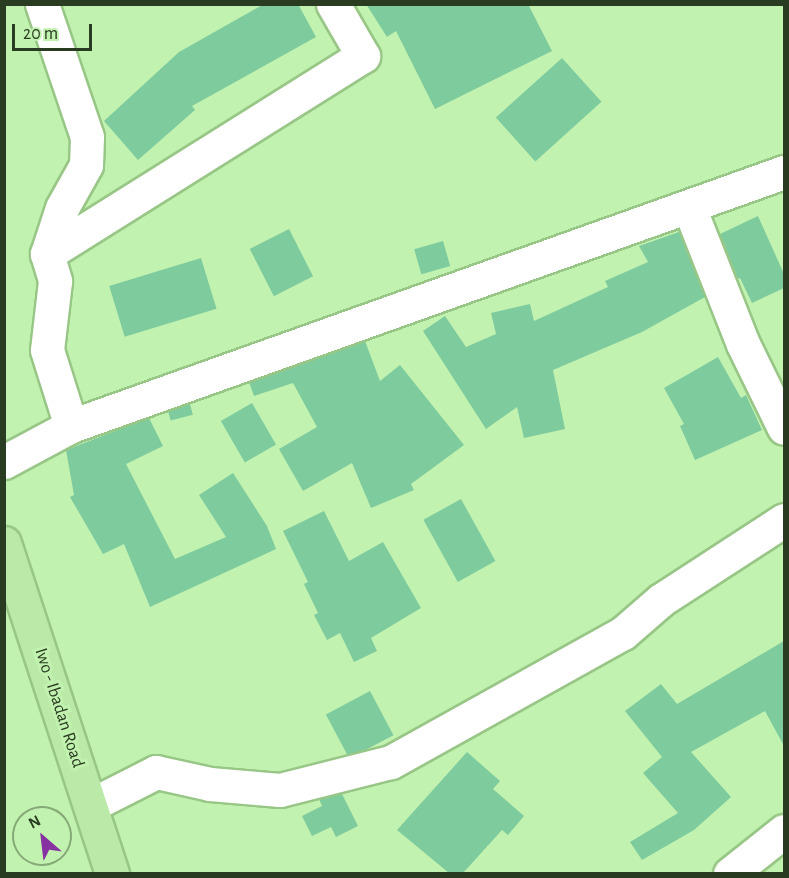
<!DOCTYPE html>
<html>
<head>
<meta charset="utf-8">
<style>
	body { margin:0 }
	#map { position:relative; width:789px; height:878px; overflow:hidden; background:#c2f2b0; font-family:"Alegreya Sans",sans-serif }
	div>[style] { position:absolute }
	.building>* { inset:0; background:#7ecb9e; transform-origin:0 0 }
	.roads { filter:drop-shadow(2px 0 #98c686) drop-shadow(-2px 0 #98c686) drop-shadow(0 2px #98c686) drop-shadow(0 -2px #98c686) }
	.minor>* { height:33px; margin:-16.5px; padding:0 16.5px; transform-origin:16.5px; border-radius:16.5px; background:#fff }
	.major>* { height:33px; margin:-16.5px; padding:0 16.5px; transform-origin:16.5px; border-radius:16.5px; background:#bbe9a7 }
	span { translate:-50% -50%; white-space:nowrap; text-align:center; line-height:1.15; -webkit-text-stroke:6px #c2f2b0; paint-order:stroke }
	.street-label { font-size:18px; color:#293b21 }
	.frame { position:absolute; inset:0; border:6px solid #293b21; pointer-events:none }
	.north { position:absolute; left:12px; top:806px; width:60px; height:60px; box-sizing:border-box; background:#c2f2b0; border:2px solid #85a977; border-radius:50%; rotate:332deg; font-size:16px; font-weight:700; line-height:24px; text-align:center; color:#293b21 }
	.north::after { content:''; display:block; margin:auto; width:21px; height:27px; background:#8632a0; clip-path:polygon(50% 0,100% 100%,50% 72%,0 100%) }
	.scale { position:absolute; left:12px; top:24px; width:80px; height:27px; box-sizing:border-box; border:3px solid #293b21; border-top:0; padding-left:8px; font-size:18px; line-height:21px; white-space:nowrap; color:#293b21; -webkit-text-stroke:4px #c2f2b0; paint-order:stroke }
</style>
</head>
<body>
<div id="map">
	<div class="building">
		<i style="clip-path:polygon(264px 4px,298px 4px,316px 37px,192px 106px,195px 110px,138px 160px,104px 121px,179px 52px)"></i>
		<i style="clip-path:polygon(366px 4px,528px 4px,552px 51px,435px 109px,396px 31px,387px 37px)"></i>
		<i style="left:562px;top:58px;width:59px;height:89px;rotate:48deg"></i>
		<i style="clip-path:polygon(758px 216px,784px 274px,784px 288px,752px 303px,740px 278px,738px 279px,720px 234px)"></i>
		<i style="left:289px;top:229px;width:53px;height:44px;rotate:63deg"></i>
		<i style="clip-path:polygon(679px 232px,705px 297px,642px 332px,553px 370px,565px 429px,524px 438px,517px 407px,486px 429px,423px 331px,445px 316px,466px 347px,496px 334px,491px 313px,530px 304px,534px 321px,608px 287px,605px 281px,648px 262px,639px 246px)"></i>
		<i style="left:443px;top:241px;width:26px;height:30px;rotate:74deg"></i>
		<i style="left:201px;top:258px;width:53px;height:96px;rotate:73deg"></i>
		<i style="clip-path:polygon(365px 341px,380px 381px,400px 365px,464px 445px,411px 484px,414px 490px,371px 508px,352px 463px,303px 491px,279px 449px,317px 427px,293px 383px,254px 396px,249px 382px)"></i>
		<i style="clip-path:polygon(718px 357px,741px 398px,746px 395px,762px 430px,695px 460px,680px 426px,684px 424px,664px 388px)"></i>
		<i style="left:252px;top:403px;width:48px;height:36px;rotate:60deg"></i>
		<i style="left:190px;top:404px;width:11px;height:23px;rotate:75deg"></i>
		<i style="clip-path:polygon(149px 418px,163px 446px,126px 464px,175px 559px,226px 537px,199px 495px,233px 473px,267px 526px,276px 549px,150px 607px,124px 544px,103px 554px,70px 497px,74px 495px,66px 450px)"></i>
		<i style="left:461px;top:499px;width:71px;height:43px;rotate:61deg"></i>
		<i style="clip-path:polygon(324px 511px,349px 561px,383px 542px,421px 608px,371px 638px,377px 651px,354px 662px,340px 633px,327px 640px,314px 615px,318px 613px,304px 584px,308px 582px,283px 531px)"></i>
		<i style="clip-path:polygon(784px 641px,784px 746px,765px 711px,691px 752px,731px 797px,694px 830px,642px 860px,630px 842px,678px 813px,643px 773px,662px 757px,625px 711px,661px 684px,677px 704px)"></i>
		<i style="left:370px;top:691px;width:50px;height:50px;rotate:62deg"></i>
		<i style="clip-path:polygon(467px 752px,500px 781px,493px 789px,524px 816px,508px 835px,502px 830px,463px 873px,449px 873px,397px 830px)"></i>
		<i style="clip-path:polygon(342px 794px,358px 826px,336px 837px,331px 827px,312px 836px,302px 816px,322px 806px,319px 799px)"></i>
	</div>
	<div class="roads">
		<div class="minor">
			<i style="left:42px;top:4px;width:140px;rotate:71.3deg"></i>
			<i style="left:87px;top:137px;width:28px;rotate:92deg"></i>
			<i style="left:86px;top:165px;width:49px;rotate:119.2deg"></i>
			<i style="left:62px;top:208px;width:48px;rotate:108.1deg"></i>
			<i style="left:47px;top:254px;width:28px;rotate:73deg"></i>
			<i style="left:55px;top:281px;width:69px;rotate:96.6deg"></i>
			<i style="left:47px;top:350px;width:80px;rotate:72.5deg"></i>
			<i style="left:689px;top:207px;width:147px;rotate:68.5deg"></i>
			<i style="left:743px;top:344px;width:93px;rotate:64deg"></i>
			<i style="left:47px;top:254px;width:373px;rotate:-32.1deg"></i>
			<i style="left:363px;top:56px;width:60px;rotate:-120deg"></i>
			<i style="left:4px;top:462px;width:76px;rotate:-28.2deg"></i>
			<i style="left:71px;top:426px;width:757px;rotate:-19.61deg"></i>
			<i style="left:91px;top:805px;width:73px;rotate:-26.9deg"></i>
			<i style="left:156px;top:772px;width:55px;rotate:12.5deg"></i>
			<i style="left:210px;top:784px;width:70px;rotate:4.9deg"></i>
			<i style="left:280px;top:790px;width:114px;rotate:-14.2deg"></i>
			<i style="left:391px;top:762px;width:265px;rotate:-29.1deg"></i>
			<i style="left:623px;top:633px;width:50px;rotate:-41deg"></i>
			<i style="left:661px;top:600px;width:147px;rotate:-33deg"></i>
			<i style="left:730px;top:874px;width:69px;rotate:-38.5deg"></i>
		</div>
		<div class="major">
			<i style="left:4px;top:543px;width:348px;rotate:71.9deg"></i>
		</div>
	</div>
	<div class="street-label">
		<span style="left:59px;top:708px;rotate:72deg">Iwo - Ibadan Road</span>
	</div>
	<div class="frame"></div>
	<div class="north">N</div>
	<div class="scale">20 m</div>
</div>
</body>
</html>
